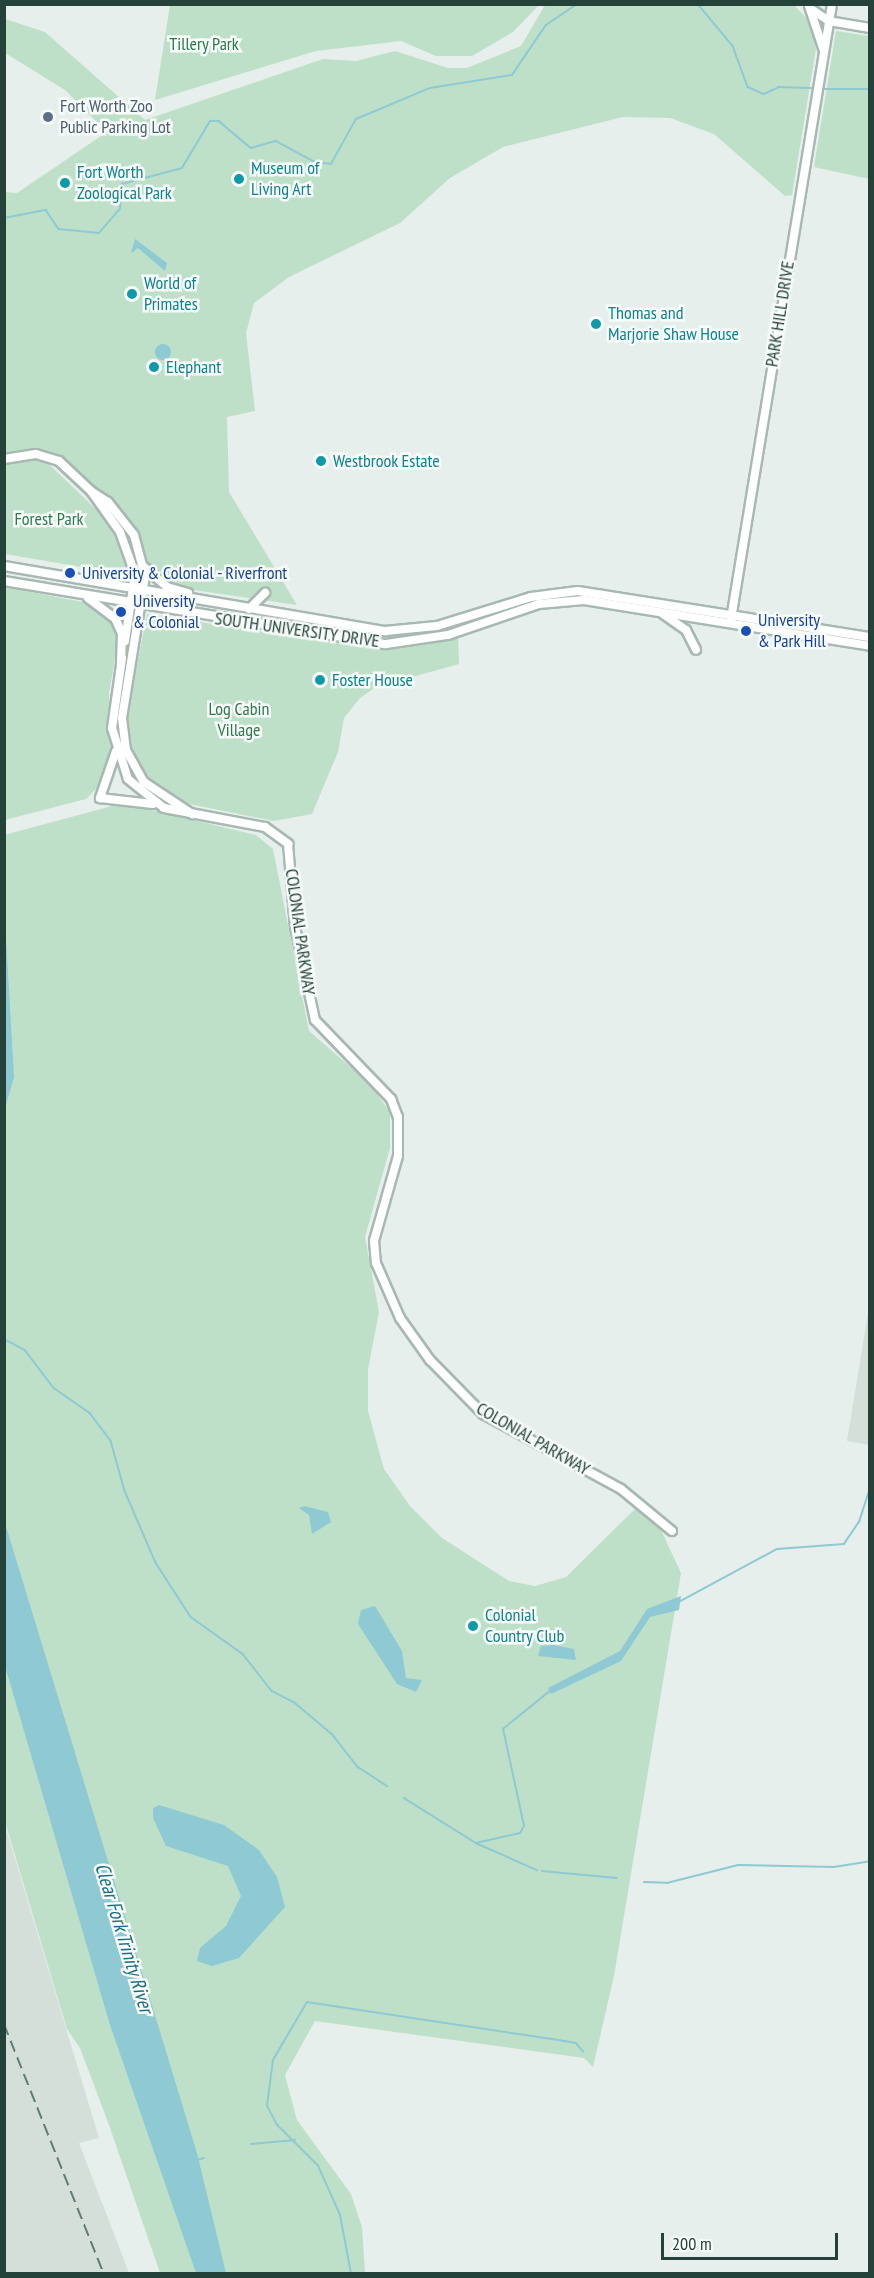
<!DOCTYPE html>
<html>
<head>
<meta charset="utf-8">
<style>
	body { margin:0 }
	#map { position:relative; width:874px; height:2278px; overflow:hidden; background:#e6efeb; font-family:"PT Sans Narrow",sans-serif }
	div>[style] { position:absolute }
	.built>* { inset:0; background:#d4dfda }
	.green>* { inset:0; background:#bfe0c8 }
	.water>* { inset:0; background:#8ec9d4 }
	.round { border-radius:50% }
	.stream>* { height:1.5px; margin:-0.75px; padding:0 0.75px; transform-origin:0.75px; border-radius:0.75px; background:#8ec9d4 }
	.roads { filter:drop-shadow(2px 0 #a8b8b2) drop-shadow(-2px 0 #a8b8b2) drop-shadow(0 2px #a8b8b2) drop-shadow(0 -2px #a8b8b2) }
	.tertiary>* { height:8px; margin:-4px; padding:0 4px; transform-origin:4px; border-radius:4px; background:#fff }
	.secondary>* { height:8px; margin:-4px; padding:0 4px; transform-origin:4px; border-radius:4px; background:#fff }
	.rail>* { height:1.5px; margin-top:-0.75px; transform-origin:0; background:repeating-linear-gradient(90deg,#5f7d75 0 12px,transparent 0 18px) }
	.dots>* { width:16px; height:16px; translate:-50% -50%; box-sizing:border-box; border:3px solid #f7fbf9; border-radius:50% }
	span { translate:-50% -50%; white-space:nowrap; text-align:center; line-height:1.15; -webkit-text-stroke:5px #f7fbf9; paint-order:stroke }
	.park-label { font-size:18px; color:#2d7a4b }
	.service-label { font-size:18px; color:#4e5e75 }
	.left { translate:0 -50%; text-align:left }
	.culture-label { font-size:18px; color:#0d838f }
	.street-label { font-size:18px; color:#24423a }
	.transit-label { font-size:18px; color:#164399 }
	.water-label { font-size:20px; color:#1c6f80; font-style:italic }
	.frame { position:absolute; inset:0; border:6px solid #24423a; pointer-events:none }
	.scale { position:absolute; left:661px; top:2233px; width:177px; height:27px; box-sizing:border-box; border:3px solid #24423a; border-top:0; padding-left:8px; font-size:18px; line-height:21px; white-space:nowrap; color:#24423a; -webkit-text-stroke:4px #f7fbf9; paint-order:stroke }
</style>
</head>
<body>
<div id="map">
	<div class="built">
		<i style="clip-path:polygon(869px 1307px,869px 1445px,847px 1441px)"></i>
		<i style="clip-path:polygon(4px 1822px,99px 2138px,79px 2143px,129px 2273px,5px 2273px)"></i>
	</div>
	<div class="green">
		<i style="clip-path:polygon(170px 5px,539px 5px,513px 32px,472px 56px,436px 56px,401px 41px,316px 51px,155px 100px)"></i>
		<i style="clip-path:polygon(545px 5px,794px 5px,810px 22px,816px 49px,792px 195px,785px 196px,714px 134px,670px 118px,623px 117px,503px 147px,450px 178px,400px 223px,289px 277px,254px 303px,246px 333px,255px 411px,227px 417px,229px 492px,297px 605px,173px 587px,151px 568px,120px 509px,56px 454px,44px 451px,35px 451px,100px 513px,121px 547px,128px 575px,5px 554px,4px 192px,17px 193px,107px 132px,65px 90px,5px 53px,5px 19px,45px 32px,145px 120px,323px 59px,356px 61px,395px 51px,448px 68px,467px 68px,521px 46px)"></i>
		<i style="clip-path:polygon(836px 31px,869px 36px,869px 179px,814px 167px)"></i>
		<i style="clip-path:polygon(5px 587px,124px 610px,109px 693px,112px 757px,105px 780px,86px 799px,5px 820px)"></i>
		<i style="clip-path:polygon(147px 614px,379px 649px,458px 635px,459px 664px,376px 687px,360px 698px,344px 718px,338px 752px,312px 814px,274px 821px,174px 801px,141px 772px,125px 726px)"></i>
		<i style="clip-path:polygon(123px 803px,256px 835px,273px 849px,309px 1031px,369px 1083px,390px 1112px,390px 1148px,365px 1237px,379px 1312px,368px 1369px,368px 1411px,384px 1469px,410px 1506px,442px 1538px,509px 1581px,535px 1586px,566px 1577px,636px 1508px,661px 1530px,681px 1573px,614px 1976px,593px 2067px,584px 2058px,315px 2021px,285px 2075px,297px 2120px,351px 2194px,362px 2227px,365px 2273px,160px 2273px,109px 2125px,80px 2048px,67px 2029px,5px 1822px,4px 835px)"></i>
	</div>
	<div class="water">
		<i style="clip-path:polygon(135px 239px,167px 263px,165px 271px,138px 248px,131px 253px)"></i>
		<i class="round" style="left:155px;top:344px;width:16px;height:16px"></i>
		<i style="clip-path:polygon(5px 921px,14px 1077px,5px 1108px,4px 922px)"></i>
		<i style="clip-path:polygon(304px 1506px,328px 1512px,331px 1522px,312px 1534px,309px 1515px,299px 1508px)"></i>
		<i style="clip-path:polygon(5px 1523px,197px 2153px,226px 2273px,196px 2273px,110px 2025px,5px 1666px)"></i>
		<i style="clip-path:polygon(681px 1596px,679px 1610px,650px 1617px,621px 1661px,551px 1694px,548px 1688px,620px 1651px,647px 1609px)"></i>
		<i style="clip-path:polygon(375px 1606px,402px 1651px,406px 1678px,422px 1680px,416px 1692px,397px 1684px,358px 1624px,361px 1610px)"></i>
		<i style="clip-path:polygon(554px 1645px,574px 1649px,576px 1660px,538px 1656px,541px 1646px)"></i>
		<i style="clip-path:polygon(159px 1805px,224px 1825px,259px 1850px,277px 1877px,285px 1907px,239px 1958px,212px 1966px,197px 1961px,200px 1948px,226px 1926px,241px 1896px,228px 1866px,166px 1846px,153px 1818px,153px 1808px)"></i>
	</div>
	<div class="stream">
		<i style="left:698px;top:4px;width:55px;rotate:50.2deg"></i>
		<i style="left:733px;top:46px;width:44px;rotate:69.9deg"></i>
		<i style="left:748px;top:87px;width:17px;rotate:24deg"></i>
		<i style="left:764px;top:94px;width:17px;rotate:-25deg"></i>
		<i style="left:779px;top:87px;width:36px;rotate:2deg"></i>
		<i style="left:823px;top:89px;width:47px"></i>
		<i style="left:4px;top:218px;width:43px;rotate:-10.8deg"></i>
		<i style="left:46px;top:210px;width:23px;rotate:56deg"></i>
		<i style="left:59px;top:229px;width:40px;rotate:5.7deg"></i>
		<i style="left:99px;top:233px;width:32px;rotate:-49deg"></i>
		<i style="left:120px;top:209px;width:25px;rotate:-85deg"></i>
		<i style="left:122px;top:184px;width:62px;rotate:-14.9deg"></i>
		<i style="left:182px;top:168px;width:55px;rotate:-59.2deg"></i>
		<i style="left:210px;top:121px;width:9px"></i>
		<i style="left:219px;top:121px;width:42px;rotate:40.2deg"></i>
		<i style="left:251px;top:148px;width:26px;rotate:-16deg"></i>
		<i style="left:276px;top:141px;width:42px;rotate:28.4deg"></i>
		<i style="left:313px;top:161px;width:18px;rotate:9deg"></i>
		<i style="left:331px;top:164px;width:51px;rotate:-60.9deg"></i>
		<i style="left:356px;top:119px;width:80px;rotate:-22.7deg"></i>
		<i style="left:430px;top:88px;width:83px;rotate:-9deg"></i>
		<i style="left:512px;top:75px;width:60px;rotate:-55.8deg"></i>
		<i style="left:546px;top:25px;width:37px;rotate:-34deg"></i>
		<i style="left:4px;top:1339px;width:24px;rotate:28deg"></i>
		<i style="left:25px;top:1350px;width:48px;rotate:52.7deg"></i>
		<i style="left:54px;top:1388px;width:44px;rotate:34.8deg"></i>
		<i style="left:90px;top:1413px;width:35px;rotate:53deg"></i>
		<i style="left:111px;top:1441px;width:52px;rotate:74.4deg"></i>
		<i style="left:125px;top:1491px;width:78px;rotate:66.7deg"></i>
		<i style="left:156px;top:1563px;width:64px;rotate:57.1deg"></i>
		<i style="left:191px;top:1617px;width:64px;rotate:35.4deg"></i>
		<i style="left:243px;top:1654px;width:47px;rotate:51.9deg"></i>
		<i style="left:272px;top:1691px;width:25px;rotate:27deg"></i>
		<i style="left:294px;top:1702px;width:50px;rotate:40.1deg"></i>
		<i style="left:332px;top:1734px;width:42px;rotate:51.8deg"></i>
		<i style="left:358px;top:1767px;width:35px;rotate:33deg"></i>
		<i style="left:679px;top:1602px;width:111px;rotate:-28.4deg"></i>
		<i style="left:777px;top:1549px;width:67px;rotate:-4.3deg"></i>
		<i style="left:844px;top:1544px;width:27px;rotate:-56deg"></i>
		<i style="left:859px;top:1522px;width:35px;rotate:-72deg"></i>
		<i style="left:404px;top:1798px;width:85px;rotate:32deg"></i>
		<i style="left:476px;top:1843px;width:45px;rotate:-12.8deg"></i>
		<i style="left:520px;top:1833px;width:8px;rotate:-60deg"></i>
		<i style="left:524px;top:1826px;width:99px;rotate:-102.2deg"></i>
		<i style="left:503px;top:1729px;width:60px;rotate:-39deg"></i>
		<i style="left:476px;top:1843px;width:67px;rotate:23.9deg"></i>
		<i style="left:542px;top:1871px;width:75px;rotate:5.3deg"></i>
		<i style="left:644px;top:1882px;width:23px;rotate:2deg"></i>
		<i style="left:667px;top:1883px;width:73px;rotate:-14.2deg"></i>
		<i style="left:738px;top:1865px;width:96px;rotate:1.2deg"></i>
		<i style="left:834px;top:1867px;width:36px;rotate:-9deg"></i>
		<i style="left:251px;top:2144px;width:44px;rotate:-5.2deg"></i>
		<i style="left:197px;top:2160px;width:7px;rotate:-16deg"></i>
		<i style="left:351px;top:2274px;width:60px;rotate:-100.6deg"></i>
		<i style="left:340px;top:2215px;width:54px;rotate:-114.2deg"></i>
		<i style="left:318px;top:2166px;width:58px;rotate:-135deg"></i>
		<i style="left:277px;top:2125px;width:21px;rotate:-118deg"></i>
		<i style="left:267px;top:2106px;width:46px;rotate:-82.6deg"></i>
		<i style="left:273px;top:2060px;width:67px;rotate:-59.6deg"></i>
		<i style="left:307px;top:2002px;width:249px;rotate:8.6deg"></i>
		<i style="left:553px;top:2039px;width:23px;rotate:10deg"></i>
		<i style="left:576px;top:2043px;width:11px;rotate:49deg"></i>
	</div>
	<div class="roads">
		<div class="tertiary">
			<i style="left:829px;top:21px;width:42px;rotate:9.7deg"></i>
			<i style="left:4px;top:459px;width:32px;rotate:-9deg"></i>
			<i style="left:36px;top:454px;width:24px;rotate:17deg"></i>
			<i style="left:59px;top:461px;width:44px;rotate:43.2deg"></i>
			<i style="left:91px;top:491px;width:50px;rotate:54.7deg"></i>
			<i style="left:120px;top:532px;width:45px;rotate:70.3deg"></i>
			<i style="left:135px;top:574px;width:68px;rotate:98.5deg"></i>
			<i style="left:92px;top:492px;width:19px;rotate:32deg"></i>
			<i style="left:108px;top:502px;width:42px;rotate:51.8deg"></i>
			<i style="left:134px;top:535px;width:42px;rotate:75deg"></i>
			<i style="left:145px;top:576px;width:144px;rotate:99.2deg"></i>
			<i style="left:122px;top:718px;width:32px;rotate:83deg"></i>
			<i style="left:126px;top:750px;width:37px;rotate:61deg"></i>
			<i style="left:144px;top:782px;width:58px;rotate:33.7deg"></i>
			<i style="left:731px;top:619px;width:623px;rotate:-80.67deg"></i>
			<i style="left:122px;top:658px;width:71px;rotate:98.1deg"></i>
			<i style="left:112px;top:728px;width:53px;rotate:72.6deg"></i>
			<i style="left:128px;top:779px;width:46px;rotate:38.9deg"></i>
			<i style="left:164px;top:808px;width:103px;rotate:10.7deg"></i>
			<i style="left:265px;top:827px;width:29px;rotate:36deg"></i>
			<i style="left:288px;top:844px;width:83px;rotate:85.2deg"></i>
			<i style="left:295px;top:927px;width:95px;rotate:77.9deg"></i>
			<i style="left:315px;top:1020px;width:110px;rotate:46.1deg"></i>
			<i style="left:391px;top:1099px;width:19px;rotate:69deg"></i>
			<i style="left:398px;top:1117px;width:39px;rotate:90deg"></i>
			<i style="left:398px;top:1156px;width:88px;rotate:105.8deg"></i>
			<i style="left:374px;top:1241px;width:22px;rotate:85deg"></i>
			<i style="left:376px;top:1263px;width:60px;rotate:66.4deg"></i>
			<i style="left:400px;top:1318px;width:52px;rotate:54.5deg"></i>
			<i style="left:430px;top:1360px;width:76px;rotate:45.5deg"></i>
			<i style="left:483px;top:1414px;width:157px;rotate:28.5deg"></i>
			<i style="left:621px;top:1489px;width:66px;rotate:39.5deg"></i>
			<i style="left:116px;top:751px;width:50px;rotate:108.8deg"></i>
			<i style="left:100px;top:798px;width:53px;rotate:6.5deg"></i>
		</div>
		<div class="secondary">
			<i style="left:809px;top:6px;width:47px;rotate:71.6deg"></i>
			<i style="left:811px;top:9px;width:22px;rotate:34deg"></i>
			<i style="left:4px;top:566px;width:387px;rotate:9.7deg"></i>
			<i style="left:385px;top:631px;width:52px;rotate:-5.5deg"></i>
			<i style="left:437px;top:626px;width:98px;rotate:-17.1deg"></i>
			<i style="left:531px;top:597px;width:47px;rotate:-7.3deg"></i>
			<i style="left:578px;top:591px;width:296px;rotate:9deg"></i>
			<i style="left:143px;top:566px;width:32px;rotate:41deg"></i>
			<i style="left:167px;top:587px;width:22px;rotate:16deg"></i>
			<i style="left:4px;top:581px;width:387px;rotate:9.4deg"></i>
			<i style="left:386px;top:644px;width:63px;rotate:-8.3deg"></i>
			<i style="left:448px;top:635px;width:96px;rotate:-18.8deg"></i>
			<i style="left:539px;top:604px;width:45px;rotate:-5.1deg"></i>
			<i style="left:584px;top:600px;width:290px;rotate:9.1deg"></i>
			<i style="left:88px;top:598px;width:34px;rotate:37deg"></i>
			<i style="left:115px;top:618px;width:17px;rotate:66deg"></i>
			<i style="left:122px;top:634px;width:30px;rotate:92deg"></i>
			<i style="left:249px;top:609px;width:23px;rotate:-45deg"></i>
			<i style="left:663px;top:614px;width:28px;rotate:35deg"></i>
			<i style="left:686px;top:630px;width:22px;rotate:63deg"></i>
		</div>
	</div>
	<div class="rail">
		<i style="left:4px;top:2024px;width:269px;rotate:68.2deg"></i>
	</div>
	<div class="dots">
		<i style="left:48px;top:117px;background:#5c6f8a"></i>
		<i style="left:239px;top:179px;background:#0f9aa8"></i>
		<i style="left:65px;top:183px;background:#0f9aa8"></i>
		<i style="left:132px;top:294px;background:#0f9aa8"></i>
		<i style="left:596px;top:324px;background:#0f9aa8"></i>
		<i style="left:154px;top:367px;background:#0f9aa8"></i>
		<i style="left:321px;top:461px;background:#0f9aa8"></i>
		<i style="left:70px;top:573px;background:#1a4fb4"></i>
		<i style="left:121px;top:612px;background:#1a4fb4"></i>
		<i style="left:746px;top:631px;background:#1a4fb4"></i>
		<i style="left:320px;top:680px;background:#0f9aa8"></i>
		<i style="left:473px;top:1626px;background:#0f9aa8"></i>
	</div>
	<div class="park-label">
		<span style="left:204px;top:44px">Tillery Park</span>
		<span style="left:49px;top:519px">Forest Park</span>
		<span style="left:239px;top:720px">Log Cabin<br>Village</span>
	</div>
	<div class="service-label">
		<span class="left" style="left:60px;top:117px">Fort Worth Zoo<br>Public Parking Lot</span>
	</div>
	<div class="culture-label">
		<span class="left" style="left:251px;top:179px">Museum of<br>Living Art</span>
		<span class="left" style="left:77px;top:183px">Fort Worth<br>Zoological Park</span>
		<span class="left" style="left:144px;top:294px">World of<br>Primates</span>
		<span class="left" style="left:608px;top:324px">Thomas and<br>Marjorie Shaw House</span>
		<span class="left" style="left:166px;top:367px">Elephant</span>
		<span class="left" style="left:333px;top:461px">Westbrook Estate</span>
		<span class="left" style="left:332px;top:680px">Foster House</span>
		<span class="left" style="left:485px;top:1626px">Colonial<br>Country Club</span>
	</div>
	<div class="street-label">
		<span style="left:780px;top:314px;rotate:-81deg">PARK HILL DRIVE</span>
		<span style="left:297px;top:630px;rotate:8deg">SOUTH UNIVERSITY DRIVE</span>
		<span style="left:300px;top:932px;rotate:82deg">COLONIAL PARKWAY</span>
		<span style="left:533px;top:1439px;rotate:30deg">COLONIAL PARKWAY</span>
	</div>
	<div class="transit-label">
		<span class="left" style="left:82px;top:573px">University &amp; Colonial - Riverfront</span>
		<span class="left" style="left:133px;top:612px">University<br>&amp; Colonial</span>
		<span class="left" style="left:758px;top:631px">University<br>&amp; Park Hill</span>
	</div>
	<div class="water-label">
		<span style="left:124px;top:1938px;rotate:73deg">Clear Fork Trinity River</span>
	</div>
	<div class="frame"></div>
	<div class="scale">200 m</div>
</div>
</body>
</html>
